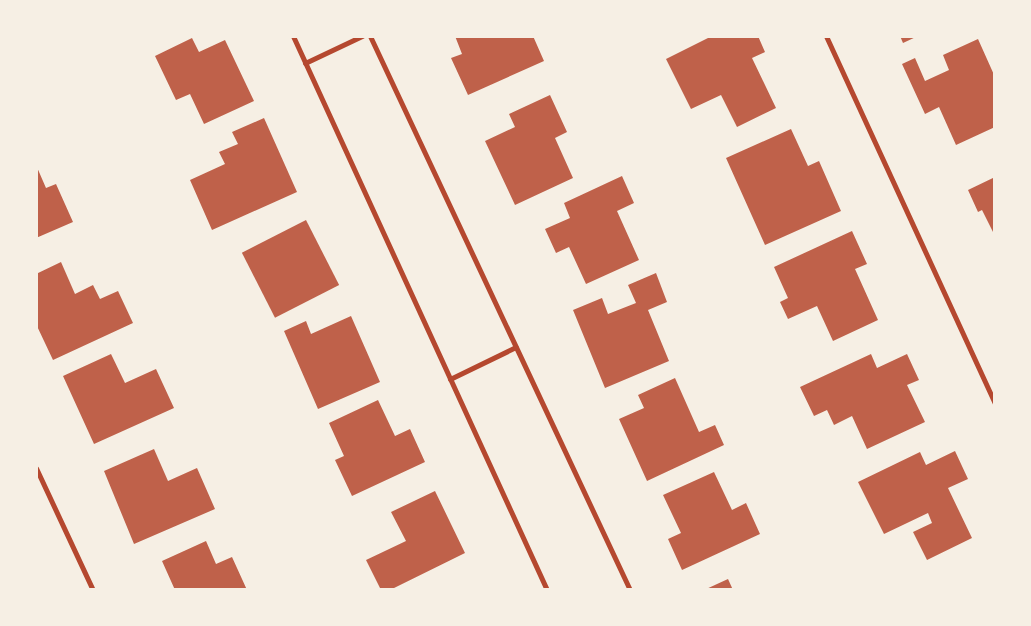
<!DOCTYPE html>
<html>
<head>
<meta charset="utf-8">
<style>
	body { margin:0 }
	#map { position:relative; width:1031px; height:626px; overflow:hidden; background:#f6efe4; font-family:Commissioner,sans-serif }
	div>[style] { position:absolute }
	.building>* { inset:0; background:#bf614a; transform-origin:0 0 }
	.minor>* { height:5px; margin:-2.5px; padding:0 2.5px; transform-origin:2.5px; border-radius:2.5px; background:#b5482f }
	span { translate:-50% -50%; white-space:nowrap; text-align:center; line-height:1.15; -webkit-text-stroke:4px #f6efe4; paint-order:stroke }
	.frame { position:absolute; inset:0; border:38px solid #f6efe4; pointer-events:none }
</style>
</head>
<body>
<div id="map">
	<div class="building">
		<i style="clip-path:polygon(455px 36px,533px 36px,544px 61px,468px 95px,451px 58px,462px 54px)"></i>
		<i style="clip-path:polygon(712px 36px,758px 36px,765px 52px,752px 58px,776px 108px,737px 127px,721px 95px,691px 109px,666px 59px)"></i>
		<i style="clip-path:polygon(900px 36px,918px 36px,903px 43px)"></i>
		<i style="clip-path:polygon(192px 38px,199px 52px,225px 40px,254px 101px,204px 124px,190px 94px,176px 100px,155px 56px)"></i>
		<i style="clip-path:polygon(978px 39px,995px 77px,995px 127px,956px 145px,939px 107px,925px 114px,902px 64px,915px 58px,925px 81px,949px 70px,943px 55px)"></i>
		<i style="clip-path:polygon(550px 95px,567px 132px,555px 138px,573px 178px,515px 205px,485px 141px,515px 127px,509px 114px)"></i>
		<i style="clip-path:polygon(264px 118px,297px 192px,212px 230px,190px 180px,225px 164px,219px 152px,238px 144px,232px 132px)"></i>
		<i style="clip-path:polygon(791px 129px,808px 166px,819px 161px,841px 211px,765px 245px,726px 158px)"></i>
		<i style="clip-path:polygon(36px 165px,46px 188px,56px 184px,73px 222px,36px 238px)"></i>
		<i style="clip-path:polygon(622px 176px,634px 203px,617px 211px,639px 260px,586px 284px,569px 247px,556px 253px,545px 229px,570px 218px,564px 203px)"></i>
		<i style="clip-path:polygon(995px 177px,995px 236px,982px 210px,978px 212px,968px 190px)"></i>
		<i style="left:306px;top:220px;width:73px;height:72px;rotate:63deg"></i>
		<i style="clip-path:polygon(852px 231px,867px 264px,855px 269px,878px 320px,833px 341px,817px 306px,788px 319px,780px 302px,788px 298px,774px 267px)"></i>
		<i style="clip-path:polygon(61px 262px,75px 294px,93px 285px,100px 299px,118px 291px,133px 323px,53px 360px,36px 324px,36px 274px)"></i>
		<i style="clip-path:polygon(656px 273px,667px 302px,648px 310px,669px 361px,605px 388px,573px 310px,602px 298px,608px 314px,636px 303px,628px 285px)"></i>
		<i style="clip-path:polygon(351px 316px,380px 382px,318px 409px,284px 331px,306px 321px,311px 334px)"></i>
		<i style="clip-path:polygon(111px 354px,125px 383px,156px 369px,174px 408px,94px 444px,63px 376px)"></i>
		<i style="clip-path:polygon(871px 354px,877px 368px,907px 354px,919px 380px,907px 385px,925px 422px,867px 449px,852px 416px,834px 425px,827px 410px,814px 416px,800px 387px)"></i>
		<i style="clip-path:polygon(675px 378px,699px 432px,715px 425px,724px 445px,647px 481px,619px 419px,644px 408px,638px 395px)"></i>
		<i style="clip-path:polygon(378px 400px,395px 436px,410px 429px,425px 462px,352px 496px,335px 460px,344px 456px,329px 423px)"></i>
		<i style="clip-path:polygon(154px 449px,168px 481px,197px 468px,215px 509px,134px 544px,104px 471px)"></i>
		<i style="clip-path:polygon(955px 451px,968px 479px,948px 488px,972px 538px,927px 560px,913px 532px,932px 523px,928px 513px,884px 534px,858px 482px,920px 452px,926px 465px)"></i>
		<i style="clip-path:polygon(714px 472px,732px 510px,746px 503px,760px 534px,682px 570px,668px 539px,681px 533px,663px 495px)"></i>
		<i style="clip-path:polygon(435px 491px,465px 553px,390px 590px,381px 590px,366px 560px,406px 541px,391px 512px)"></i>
		<i style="clip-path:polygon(206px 541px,216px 564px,232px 557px,247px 590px,175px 590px,162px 561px)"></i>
		<i style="clip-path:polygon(728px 579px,733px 590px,704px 590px)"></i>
	</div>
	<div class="minor">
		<i style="left:293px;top:36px;width:609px;rotate:65.37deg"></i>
		<i style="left:370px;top:36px;width:612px;rotate:64.86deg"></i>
		<i style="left:826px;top:36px;width:405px;rotate:65.3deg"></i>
		<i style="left:305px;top:63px;width:63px;rotate:-25.3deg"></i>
		<i style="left:450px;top:379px;width:73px;rotate:-25.9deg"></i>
		<i style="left:36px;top:468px;width:135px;rotate:65deg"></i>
	</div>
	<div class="frame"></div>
</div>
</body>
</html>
